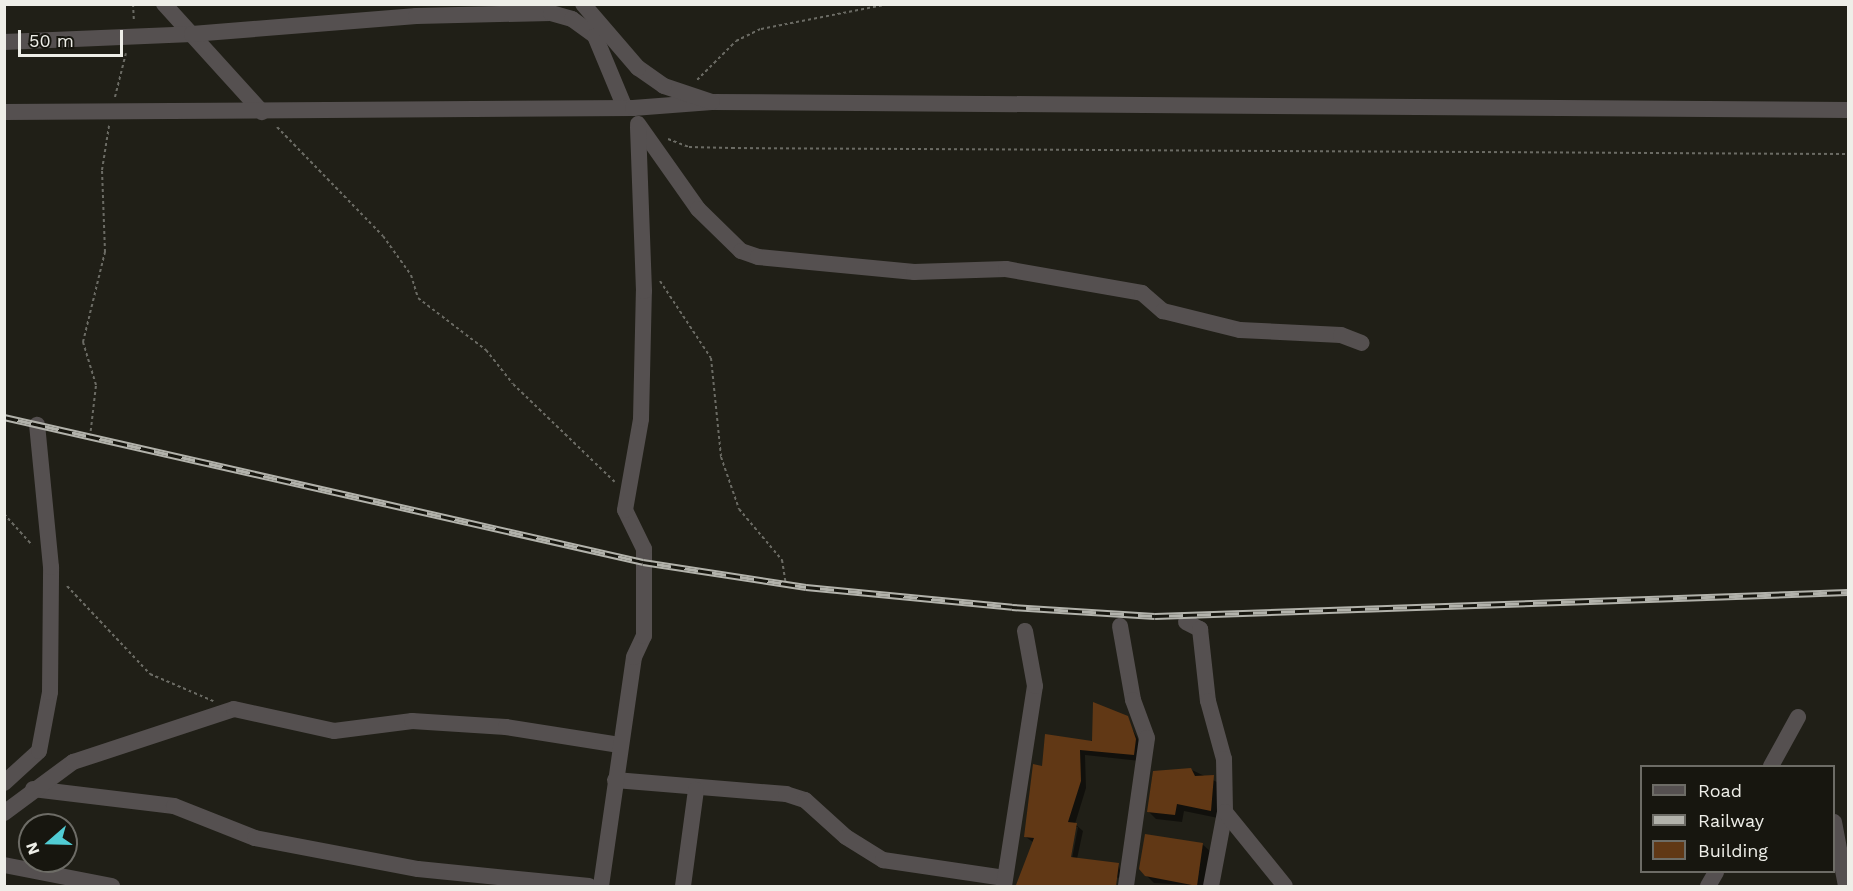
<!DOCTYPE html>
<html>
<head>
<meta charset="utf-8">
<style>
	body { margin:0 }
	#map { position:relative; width:1853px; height:891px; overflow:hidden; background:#201f17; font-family:"Work Sans",sans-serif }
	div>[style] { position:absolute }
	.shadow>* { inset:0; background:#0007 }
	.building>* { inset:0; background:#613815 }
	.path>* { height:2px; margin-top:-1px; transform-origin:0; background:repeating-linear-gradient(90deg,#6b6b64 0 3px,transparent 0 6px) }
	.minor>* { height:16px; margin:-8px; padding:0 8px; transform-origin:8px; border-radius:8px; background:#555050 }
	.rail>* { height:7px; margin-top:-3.5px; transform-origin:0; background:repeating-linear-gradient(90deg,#17160f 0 14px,#b2b2ab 0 28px); box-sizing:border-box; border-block:2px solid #b2b2ab }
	span { translate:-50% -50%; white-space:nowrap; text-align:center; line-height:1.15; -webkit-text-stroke:5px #17160f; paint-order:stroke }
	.frame { position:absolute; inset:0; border:6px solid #eeeee8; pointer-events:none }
	.legend { position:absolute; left:1640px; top:765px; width:195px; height:108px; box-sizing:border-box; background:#17160f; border:2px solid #6d6c66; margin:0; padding:8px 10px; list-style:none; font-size:18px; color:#eeeee8 }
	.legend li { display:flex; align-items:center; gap:12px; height:30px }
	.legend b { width:30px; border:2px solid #6d6c66 }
	.north { position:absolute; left:18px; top:813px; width:60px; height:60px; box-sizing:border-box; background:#17160f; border:2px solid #6d6c66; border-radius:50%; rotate:250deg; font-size:16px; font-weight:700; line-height:24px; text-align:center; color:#eeeee8 }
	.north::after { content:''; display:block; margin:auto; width:21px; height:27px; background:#51ccd4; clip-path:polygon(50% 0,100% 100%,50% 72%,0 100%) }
	.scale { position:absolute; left:18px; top:30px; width:105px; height:27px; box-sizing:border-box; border:3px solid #eeeee8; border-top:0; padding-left:8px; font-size:18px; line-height:21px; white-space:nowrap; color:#eeeee8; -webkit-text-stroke:4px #17160f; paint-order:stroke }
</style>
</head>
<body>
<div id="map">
	<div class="shadow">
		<i style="clip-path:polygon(evenodd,1127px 720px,1142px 746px,1140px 761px,1085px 755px,1086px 788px,1075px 824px,1083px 831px,1077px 859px,1118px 864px,1123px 878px,1086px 875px,1109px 886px,1020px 886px,1034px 843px,1026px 837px,1044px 768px,1127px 720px,1075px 827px,1078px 827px,1071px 864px,1068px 864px,1075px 827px)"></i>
		<i style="clip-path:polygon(1190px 769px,1221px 784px,1218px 818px,1184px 811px,1182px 822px,1156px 819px,1149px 812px)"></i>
		<i style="clip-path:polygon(1202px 844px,1210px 851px,1205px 886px,1154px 883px,1146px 875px)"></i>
	</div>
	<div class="building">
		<i style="clip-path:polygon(1093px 702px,1128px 716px,1136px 739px,1134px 755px,1080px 750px,1081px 781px,1068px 822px,1077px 823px,1071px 857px,1119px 863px,1116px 886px,1016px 885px,1034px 838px,1024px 837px,1033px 764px,1042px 766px,1045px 734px,1092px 741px)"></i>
		<i style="clip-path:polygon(1191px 768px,1195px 776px,1214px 775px,1211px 811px,1177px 804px,1175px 815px,1147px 812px,1153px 771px)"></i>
		<i style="clip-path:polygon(1145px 834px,1203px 843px,1197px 886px,1145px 876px,1139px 869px)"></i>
	</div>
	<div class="path">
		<i style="left:133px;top:4px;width:18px;rotate:87deg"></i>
		<i style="left:697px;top:80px;width:55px;rotate:-45deg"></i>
		<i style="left:736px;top:41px;width:28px;rotate:-26deg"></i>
		<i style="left:761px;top:29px;width:129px;rotate:-11.1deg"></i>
		<i style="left:115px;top:97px;width:45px;rotate:-76deg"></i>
		<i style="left:277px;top:127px;width:152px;rotate:45.8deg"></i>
		<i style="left:383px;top:236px;width:48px;rotate:54.3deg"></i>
		<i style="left:411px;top:275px;width:24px;rotate:73deg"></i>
		<i style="left:418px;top:298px;width:86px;rotate:37.4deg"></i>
		<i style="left:486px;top:350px;width:43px;rotate:51.5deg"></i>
		<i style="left:513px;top:384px;width:141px;rotate:43.9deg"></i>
		<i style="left:668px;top:139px;width:22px;rotate:21deg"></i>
		<i style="left:689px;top:147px;width:43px;rotate:1.3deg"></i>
		<i style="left:732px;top:148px;width:1116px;rotate:0.31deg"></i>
		<i style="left:660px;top:281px;width:92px;rotate:56.5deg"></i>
		<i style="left:711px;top:358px;width:100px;rotate:84.2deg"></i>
		<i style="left:721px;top:457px;width:55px;rotate:70.9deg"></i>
		<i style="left:739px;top:509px;width:67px;rotate:49.9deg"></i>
		<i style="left:782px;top:560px;width:24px;rotate:81deg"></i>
		<i style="left:90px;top:437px;width:52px;rotate:-83.4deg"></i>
		<i style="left:96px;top:385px;width:45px;rotate:-106.8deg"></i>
		<i style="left:83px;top:342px;width:93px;rotate:-76.3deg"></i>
		<i style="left:105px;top:252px;width:82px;rotate:-92.1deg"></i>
		<i style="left:102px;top:170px;width:45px;rotate:-81deg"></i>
		<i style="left:4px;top:514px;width:42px;rotate:47.9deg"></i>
		<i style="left:67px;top:586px;width:121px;rotate:46.7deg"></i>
		<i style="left:150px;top:674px;width:69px;rotate:23.2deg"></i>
	</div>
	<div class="minor">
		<i style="left:164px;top:4px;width:146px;rotate:47.8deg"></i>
		<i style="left:4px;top:42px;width:188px;rotate:-2.4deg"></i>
		<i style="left:192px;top:34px;width:225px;rotate:-4.6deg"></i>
		<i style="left:416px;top:16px;width:135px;rotate:-1.3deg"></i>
		<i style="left:551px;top:13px;width:22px;rotate:16deg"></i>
		<i style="left:572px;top:19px;width:29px;rotate:36deg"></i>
		<i style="left:595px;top:36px;width:78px;rotate:67.4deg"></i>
		<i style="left:712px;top:102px;width:1136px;rotate:0.4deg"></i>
		<i style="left:4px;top:112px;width:629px;rotate:-0.36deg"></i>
		<i style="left:633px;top:108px;width:79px;rotate:-4.3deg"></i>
		<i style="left:712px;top:102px;width:51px;rotate:-161.6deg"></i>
		<i style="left:664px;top:86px;width:32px;rotate:-145deg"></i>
		<i style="left:638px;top:68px;width:84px;rotate:-130.7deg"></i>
		<i style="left:638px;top:124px;width:104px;rotate:54.8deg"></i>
		<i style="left:698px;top:209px;width:60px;rotate:44.3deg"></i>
		<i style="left:741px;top:251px;width:18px;rotate:19deg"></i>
		<i style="left:758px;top:257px;width:157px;rotate:5.5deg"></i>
		<i style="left:914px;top:272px;width:92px;rotate:-1.9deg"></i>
		<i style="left:1006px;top:269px;width:138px;rotate:10deg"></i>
		<i style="left:1142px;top:293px;width:28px;rotate:41deg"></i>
		<i style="left:1163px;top:311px;width:79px;rotate:13.9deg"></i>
		<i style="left:1240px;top:330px;width:101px;rotate:2.8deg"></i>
		<i style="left:1341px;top:335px;width:22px;rotate:21deg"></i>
		<i style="left:1186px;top:622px;width:16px;rotate:27deg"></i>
		<i style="left:1200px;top:629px;width:72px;rotate:83.7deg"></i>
		<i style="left:1208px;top:701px;width:60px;rotate:74.6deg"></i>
		<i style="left:1224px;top:759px;width:53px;rotate:88.9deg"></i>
		<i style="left:1225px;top:812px;width:75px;rotate:100.7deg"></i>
		<i style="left:1120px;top:626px;width:75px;rotate:80deg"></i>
		<i style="left:1133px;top:700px;width:40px;rotate:69.8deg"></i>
		<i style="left:1147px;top:738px;width:149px;rotate:98.1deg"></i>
		<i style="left:1771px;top:766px;width:56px;rotate:-61.1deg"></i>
		<i style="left:615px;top:780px;width:172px;rotate:4.7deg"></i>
		<i style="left:786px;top:794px;width:20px;rotate:18deg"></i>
		<i style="left:805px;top:800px;width:55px;rotate:42.1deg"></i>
		<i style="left:846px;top:837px;width:44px;rotate:31.9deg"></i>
		<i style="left:883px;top:860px;width:123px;rotate:8.4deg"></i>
		<i style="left:4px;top:783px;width:47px;rotate:-42.4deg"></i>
		<i style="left:39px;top:751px;width:60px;rotate:-79.4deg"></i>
		<i style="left:50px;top:692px;width:125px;rotate:-89.5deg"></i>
		<i style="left:51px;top:567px;width:143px;rotate:-95.6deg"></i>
		<i style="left:33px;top:789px;width:142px;rotate:6.9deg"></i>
		<i style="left:174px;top:806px;width:87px;rotate:21.6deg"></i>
		<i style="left:255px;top:838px;width:166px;rotate:10.8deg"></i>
		<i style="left:418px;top:869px;width:172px;rotate:5.7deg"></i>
		<i style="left:1225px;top:812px;width:95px;rotate:51deg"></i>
		<i style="left:4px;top:813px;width:86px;rotate:-36.5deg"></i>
		<i style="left:73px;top:762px;width:169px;rotate:-18.2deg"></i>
		<i style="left:234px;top:709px;width:102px;rotate:12.4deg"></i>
		<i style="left:334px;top:731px;width:79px;rotate:-7.3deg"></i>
		<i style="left:412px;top:721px;width:94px;rotate:3.7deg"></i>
		<i style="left:506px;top:727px;width:115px;rotate:9deg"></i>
		<i style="left:1834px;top:822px;width:65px;rotate:79.4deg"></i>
		<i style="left:4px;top:865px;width:110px;rotate:11deg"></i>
		<i style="left:601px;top:886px;width:231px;rotate:-81.8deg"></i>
		<i style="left:634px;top:657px;width:23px;rotate:-65deg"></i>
		<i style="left:644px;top:636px;width:87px;rotate:-90deg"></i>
		<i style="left:644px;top:549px;width:43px;rotate:-116deg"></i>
		<i style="left:625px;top:510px;width:92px;rotate:-80deg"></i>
		<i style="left:641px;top:419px;width:128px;rotate:-88.7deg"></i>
		<i style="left:644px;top:291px;width:164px;rotate:-92.1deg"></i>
		<i style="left:683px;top:886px;width:97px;rotate:-82.3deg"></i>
		<i style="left:1004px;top:886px;width:202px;rotate:-81.2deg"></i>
		<i style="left:1035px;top:686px;width:56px;rotate:-100.3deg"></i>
		<i style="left:1708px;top:886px;width:16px;rotate:-60deg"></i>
	</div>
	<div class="rail">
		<i style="left:4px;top:417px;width:655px;rotate:12.78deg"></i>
		<i style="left:643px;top:562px;width:165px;rotate:8.7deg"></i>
		<i style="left:806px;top:587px;width:207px;rotate:5.5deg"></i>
		<i style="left:1012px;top:607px;width:143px;rotate:3.6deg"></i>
		<i style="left:1155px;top:616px;width:693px;rotate:-1.98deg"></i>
	</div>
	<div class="frame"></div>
	<ul class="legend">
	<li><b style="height:8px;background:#555050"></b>Road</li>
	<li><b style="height:8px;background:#b2b2ab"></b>Railway</li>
	<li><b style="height:16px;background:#613815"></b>Building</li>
	</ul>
	<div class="north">N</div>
	<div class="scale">50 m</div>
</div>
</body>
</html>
